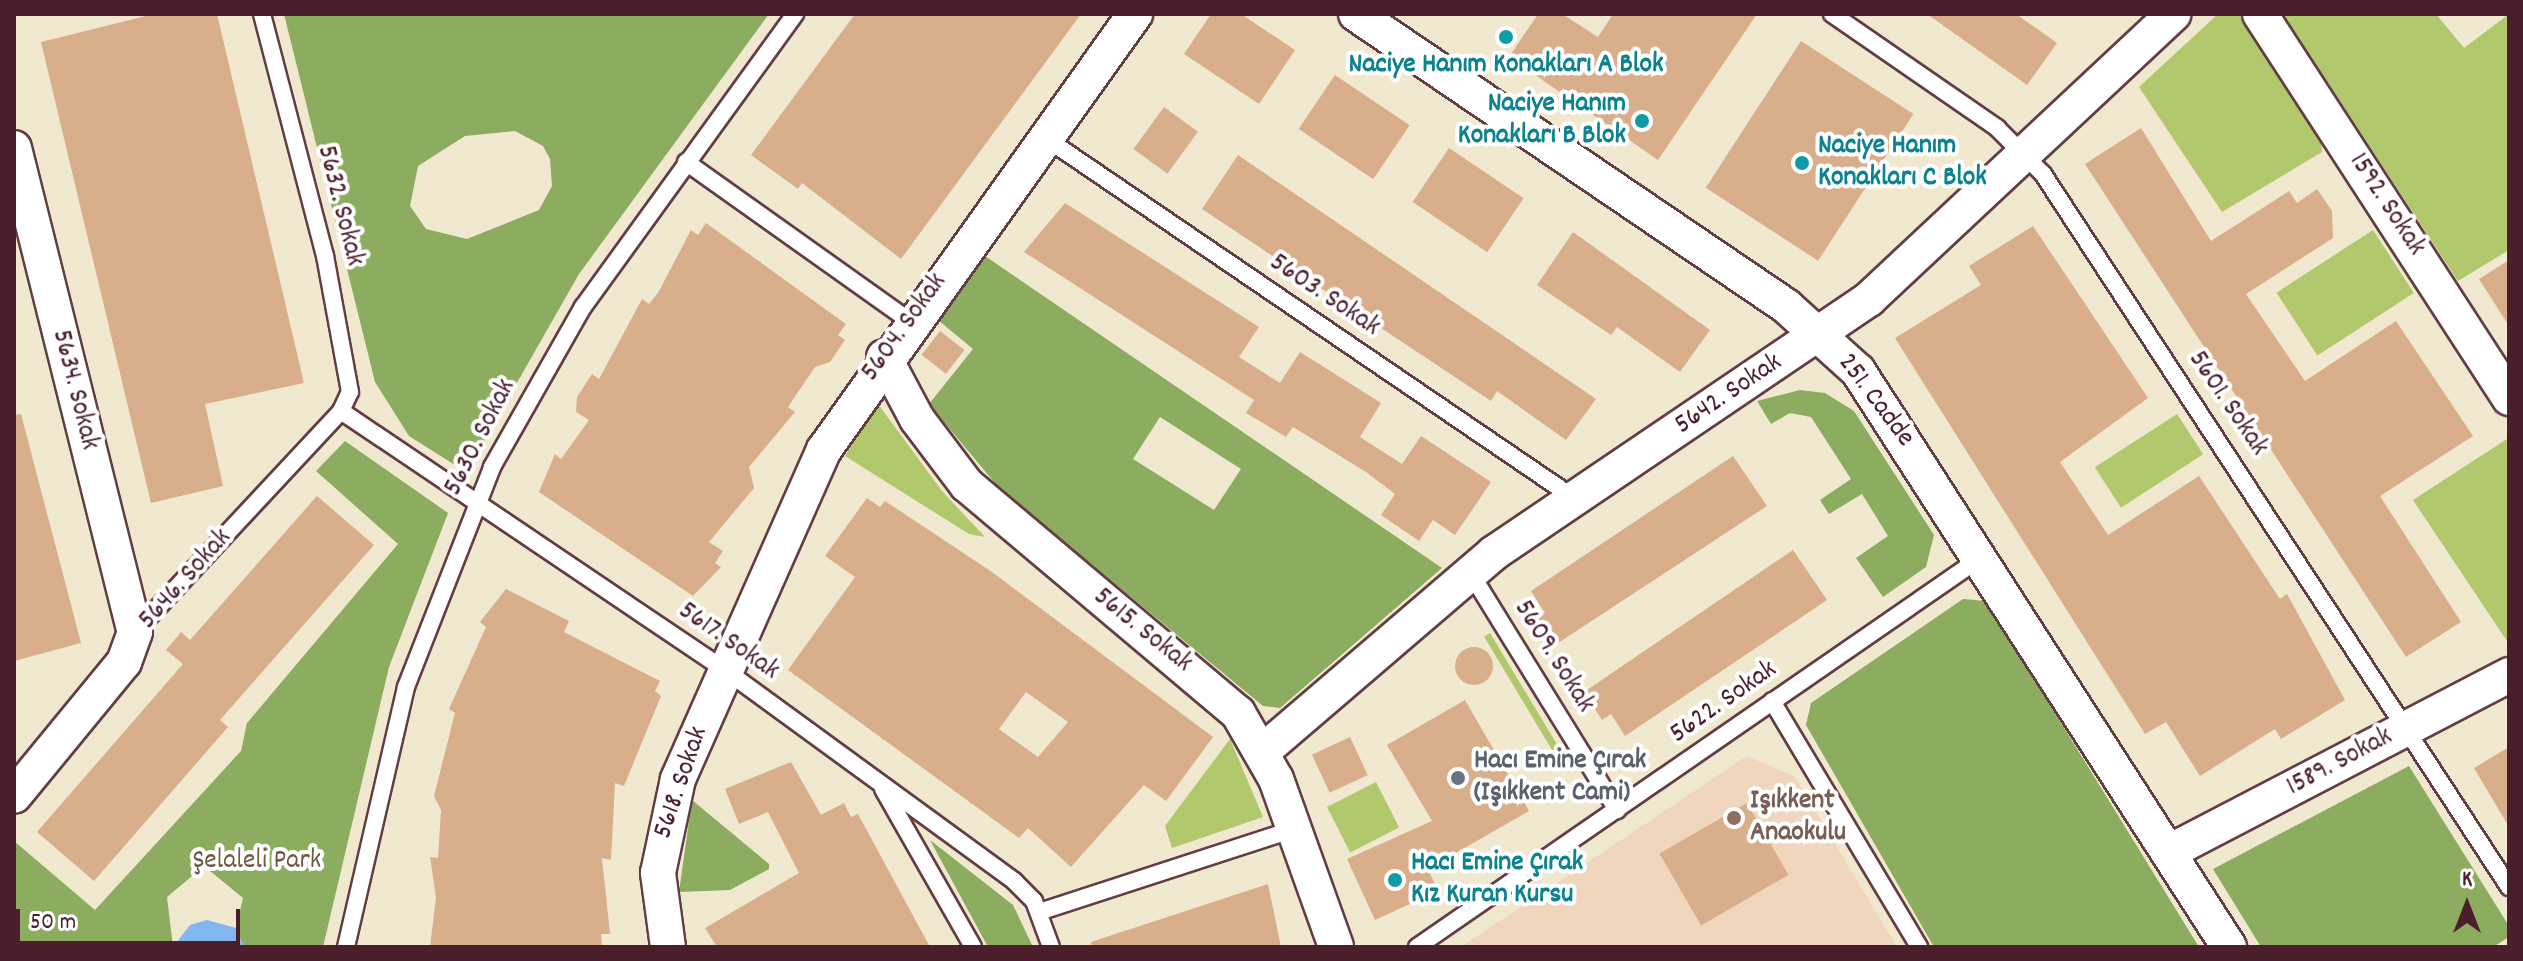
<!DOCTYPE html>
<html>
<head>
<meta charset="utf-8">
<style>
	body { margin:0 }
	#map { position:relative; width:2523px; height:961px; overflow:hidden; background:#f1e8d0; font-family:Dekko,sans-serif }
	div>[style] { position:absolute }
	.built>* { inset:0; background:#efd6bc }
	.green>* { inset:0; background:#b1c86d; transform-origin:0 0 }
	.forest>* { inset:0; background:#8cac60 }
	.water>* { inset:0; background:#81b6ef }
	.building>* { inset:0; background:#d9af8b; transform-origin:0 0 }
	.round { border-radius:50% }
	.roads { filter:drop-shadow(2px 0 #633d44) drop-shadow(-2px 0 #633d44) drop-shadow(0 2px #633d44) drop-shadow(0 -2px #633d44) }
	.lane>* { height:16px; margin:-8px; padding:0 8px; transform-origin:8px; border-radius:8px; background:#fff }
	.street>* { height:34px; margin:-17px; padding:0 17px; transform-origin:17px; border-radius:17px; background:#fff }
	.dots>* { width:22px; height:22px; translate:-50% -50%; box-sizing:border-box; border:4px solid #fff; border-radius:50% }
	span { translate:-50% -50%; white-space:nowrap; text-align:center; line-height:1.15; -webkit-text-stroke:8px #fff; paint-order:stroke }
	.culture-label { font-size:28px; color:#0d838f; font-weight:700 }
	.right { translate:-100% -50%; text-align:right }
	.left { translate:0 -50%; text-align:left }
	.street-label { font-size:28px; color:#4a1f2b }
	.worship-label { font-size:28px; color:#5b616d; font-weight:700 }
	.education-label { font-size:28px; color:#785e54; font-weight:700 }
	.park-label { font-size:28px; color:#6e5a42 }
	.frame { position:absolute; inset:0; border:16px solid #4a1f2b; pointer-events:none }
	.north { position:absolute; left:2427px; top:865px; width:80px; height:80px; -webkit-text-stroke:6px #fff; paint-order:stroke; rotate:0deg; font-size:22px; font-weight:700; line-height:32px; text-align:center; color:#4a1f2b }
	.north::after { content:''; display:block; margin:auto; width:28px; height:36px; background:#4a1f2b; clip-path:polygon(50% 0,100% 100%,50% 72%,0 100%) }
	.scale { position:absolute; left:16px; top:909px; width:224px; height:36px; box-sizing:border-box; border:4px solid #4a1f2b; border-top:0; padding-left:10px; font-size:24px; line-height:28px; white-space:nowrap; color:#4a1f2b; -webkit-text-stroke:6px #fff; paint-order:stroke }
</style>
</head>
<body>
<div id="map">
	<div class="built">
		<i style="clip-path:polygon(1747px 756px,1795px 777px,1897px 947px,1461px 947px)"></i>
	</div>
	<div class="green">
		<i style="clip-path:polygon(2218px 14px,2238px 14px,2321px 138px,2322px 152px,2222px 212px,2139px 87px)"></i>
		<i style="clip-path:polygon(2283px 14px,2436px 14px,2464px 48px,2509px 14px,2509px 250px,2458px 281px)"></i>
		<i style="left:2373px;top:230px;width:75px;height:115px;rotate:57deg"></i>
		<i style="clip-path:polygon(878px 404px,942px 491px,985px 537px,969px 534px,845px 456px)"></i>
		<i style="left:2177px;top:414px;width:48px;height:98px;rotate:57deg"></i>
		<i style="clip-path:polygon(2507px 439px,2509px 443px,2509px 644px,2413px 500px)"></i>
		<i style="left:1490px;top:633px;width:148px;height:7px;rotate:59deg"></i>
		<i style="clip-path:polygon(1230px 739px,1263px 817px,1172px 848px,1165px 826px)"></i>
		<i style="left:1376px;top:782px;width:51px;height:55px;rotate:63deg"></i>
	</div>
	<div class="forest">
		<i style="clip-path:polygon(evenodd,284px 14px,769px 14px,579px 274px,466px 472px,409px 436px,375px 382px,284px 14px,515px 131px,543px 146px,550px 159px,552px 186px,539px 210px,467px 239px,426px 229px,410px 206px,418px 166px,465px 136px,515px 131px)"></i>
		<i style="clip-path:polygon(evenodd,985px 256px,1442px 568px,1280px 708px,1263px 706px,999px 488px,929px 404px,973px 349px,938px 320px,985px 256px,1160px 417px,1241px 469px,1214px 510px,1133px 459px,1160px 417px)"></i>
		<i style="clip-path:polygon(1800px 390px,1825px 393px,1854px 411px,1934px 535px,1926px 567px,1883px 597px,1856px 558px,1888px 536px,1862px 494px,1829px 514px,1820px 500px,1851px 479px,1811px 417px,1790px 413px,1771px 424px,1757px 401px)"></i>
		<i style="clip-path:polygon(345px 441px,448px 513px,389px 667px,323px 947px,244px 947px,236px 928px,243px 898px,204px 866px,167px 897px,173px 947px,14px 947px,14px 841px,95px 910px,241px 751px,247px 723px,398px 544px,316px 471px)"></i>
		<i style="clip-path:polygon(1963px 599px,1986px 601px,2199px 947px,1934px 947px,1806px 725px,1811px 703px)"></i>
		<i style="clip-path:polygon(2409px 766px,2509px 926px,2509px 937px,2493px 947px,2261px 947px,2213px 869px)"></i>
		<i style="clip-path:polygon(692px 800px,769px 864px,769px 869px,730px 890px,679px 892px)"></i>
		<i style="clip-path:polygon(930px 840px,1013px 905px,1033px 947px,988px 947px)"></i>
	</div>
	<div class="water">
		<i style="clip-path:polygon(207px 920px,236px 928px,244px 947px,173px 947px,190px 925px)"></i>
	</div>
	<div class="building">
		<i style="clip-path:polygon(154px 14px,217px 14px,304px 383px,205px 404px,223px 486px,151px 503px,41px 42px)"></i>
		<i style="clip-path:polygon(855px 14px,1081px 14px,901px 259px,802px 183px,798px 189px,751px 155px)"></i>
		<i style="clip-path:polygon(1211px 14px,1241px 14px,1295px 50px,1259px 104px,1184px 54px)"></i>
		<i style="clip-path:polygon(1538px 14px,1562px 14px,1598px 37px,1613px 14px,1757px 14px,1658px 160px,1509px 57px)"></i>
		<i style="clip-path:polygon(1927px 14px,2016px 14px,2057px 43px,2027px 85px)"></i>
		<i style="left:1801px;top:41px;width:134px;height:175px;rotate:33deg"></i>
		<i style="left:1335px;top:75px;width:90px;height:65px;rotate:34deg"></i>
		<i style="left:1164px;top:107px;width:42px;height:52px;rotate:36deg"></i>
		<i style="clip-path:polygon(2141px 128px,2211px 241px,2289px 191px,2297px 203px,2317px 189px,2332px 211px,2333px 238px,2246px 294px,2305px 381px,2396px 321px,2473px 436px,2380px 496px,2461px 622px,2406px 657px,2085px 164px)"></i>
		<i style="left:1449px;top:148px;width:90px;height:65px;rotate:34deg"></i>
		<i style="clip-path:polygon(1238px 155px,1596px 399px,1566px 440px,1497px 391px,1491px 401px,1202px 209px)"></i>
		<i style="clip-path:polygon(1065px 203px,1259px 327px,1239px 357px,1280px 383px,1300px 352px,1381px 403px,1360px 437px,1402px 464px,1421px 436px,1491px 482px,1455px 535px,1433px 520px,1419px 541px,1381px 515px,1395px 494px,1366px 472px,1293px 427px,1286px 437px,1246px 413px,1254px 400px,1024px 252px)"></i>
		<i style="clip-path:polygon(706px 223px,846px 324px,838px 335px,845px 340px,830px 362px,815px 367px,788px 407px,795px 412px,749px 467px,754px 488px,709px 542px,723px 551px,715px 563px,721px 567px,693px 596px,539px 492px,555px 454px,561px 459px,589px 420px,576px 412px,577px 397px,592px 374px,599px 379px,642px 299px,649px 304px,658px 293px,691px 230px,698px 235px)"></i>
		<i style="clip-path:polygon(2033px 226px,2148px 398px,2060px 462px,2108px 535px,2199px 476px,2280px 599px,2287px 594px,2345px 700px,2281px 739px,2275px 729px,2200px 776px,2166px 722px,2145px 734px,1895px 338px,1981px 285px,1969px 266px)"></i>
		<i style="clip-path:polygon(1573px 232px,1710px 330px,1680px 372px,1617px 327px,1611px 335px,1537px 285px)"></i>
		<i style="clip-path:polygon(2509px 260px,2509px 326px,2479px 279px)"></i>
		<i style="left:940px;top:331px;width:31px;height:30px;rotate:38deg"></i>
		<i style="clip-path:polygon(21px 414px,81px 643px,14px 661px,14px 415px)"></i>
		<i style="clip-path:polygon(1733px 456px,1767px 506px,1555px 645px,1537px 618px,1545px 613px,1531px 591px)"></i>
		<i style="clip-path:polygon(317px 496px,374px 545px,220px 720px,228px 727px,94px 881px,37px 832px,183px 664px,166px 650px,181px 632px,190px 640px)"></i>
		<i style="clip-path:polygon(evenodd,867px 498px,880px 507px,885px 501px,992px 572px,1213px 737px,1166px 801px,1144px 785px,1071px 867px,1028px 828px,1019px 838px,788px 670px,855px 577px,825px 556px,867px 498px,1026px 692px,1068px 722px,1038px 757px,999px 729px,1026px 692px)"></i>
		<i style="clip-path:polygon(1793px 550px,1827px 600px,1625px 736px,1611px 714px,1602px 720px,1584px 692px)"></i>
		<i style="clip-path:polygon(506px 589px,569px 621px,564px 632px,660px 681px,655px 691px,661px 696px,624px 786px,615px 783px,611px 860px,602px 858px,610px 934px,601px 934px,602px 947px,430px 947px,436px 897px,430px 857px,438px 858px,441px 810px,434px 796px,455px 713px,449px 709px,486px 627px,480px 622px)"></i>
		<i class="round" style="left:1455px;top:647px;width:38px;height:38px"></i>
		<i style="clip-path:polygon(1465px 700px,1529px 811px,1428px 869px,1438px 891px,1375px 920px,1347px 859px,1432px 821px,1387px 745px)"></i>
		<i style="left:1350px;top:737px;width:42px;height:42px;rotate:65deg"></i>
		<i style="clip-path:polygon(2509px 747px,2509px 827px,2474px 768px)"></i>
		<i style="clip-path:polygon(791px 762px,821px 815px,844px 803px,851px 817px,858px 814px,930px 947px,717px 947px,705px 928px,799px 873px,768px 812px,739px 824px,725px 789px)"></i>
		<i style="left:1747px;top:803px;width:83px;height:101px;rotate:60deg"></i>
		<i style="clip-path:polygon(1268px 884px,1281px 947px,1092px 947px,1091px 942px)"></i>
	</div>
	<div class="roads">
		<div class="lane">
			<i style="left:1832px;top:14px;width:201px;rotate:34.6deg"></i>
			<i style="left:1997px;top:128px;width:65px;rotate:45deg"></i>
			<i style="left:2043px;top:174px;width:852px;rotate:56.83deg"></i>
			<i style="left:1044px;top:137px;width:641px;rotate:34.26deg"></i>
			<i style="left:686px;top:162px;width:275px;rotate:35.4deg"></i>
			<i style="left:341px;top:411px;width:463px;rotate:34deg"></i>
			<i style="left:725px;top:670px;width:358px;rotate:36.1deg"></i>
			<i style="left:1014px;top:881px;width:28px;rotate:45deg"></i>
			<i style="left:1034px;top:901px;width:49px;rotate:69.7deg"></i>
			<i style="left:1470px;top:572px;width:280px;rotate:58.3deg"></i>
			<i style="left:136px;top:631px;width:301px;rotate:-47deg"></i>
			<i style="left:341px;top:411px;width:21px;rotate:-65deg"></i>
			<i style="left:350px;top:392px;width:138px;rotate:-100.4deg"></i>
			<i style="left:325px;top:256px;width:250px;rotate:-104.6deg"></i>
			<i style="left:1772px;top:701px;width:287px;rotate:59.1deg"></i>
			<i style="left:883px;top:789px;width:182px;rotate:60.3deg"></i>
			<i style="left:1039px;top:912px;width:268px;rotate:-18deg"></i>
			<i style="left:346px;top:947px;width:267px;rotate:-77deg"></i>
			<i style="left:406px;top:687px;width:236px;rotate:-68.6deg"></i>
			<i style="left:492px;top:467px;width:184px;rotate:-60.4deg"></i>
			<i style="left:583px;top:307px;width:362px;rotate:-54.1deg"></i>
			<i style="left:1417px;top:947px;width:687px;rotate:-34.62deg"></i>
		</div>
		<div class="street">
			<i style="left:1356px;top:14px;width:520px;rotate:34.18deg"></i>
			<i style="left:1786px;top:306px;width:97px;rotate:42.1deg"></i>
			<i style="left:1858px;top:371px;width:685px;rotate:57.21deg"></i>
			<i style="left:2260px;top:14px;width:458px;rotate:57deg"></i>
			<i style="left:14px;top:148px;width:499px;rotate:76deg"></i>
			<i style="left:135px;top:632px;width:32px;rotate:110deg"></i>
			<i style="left:124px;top:662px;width:173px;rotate:129.4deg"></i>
			<i style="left:884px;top:357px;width:70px;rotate:62deg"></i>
			<i style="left:917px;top:419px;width:83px;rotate:52.9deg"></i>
			<i style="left:967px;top:485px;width:354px;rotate:40.1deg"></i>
			<i style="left:1238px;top:713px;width:76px;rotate:60.1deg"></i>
			<i style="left:1276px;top:779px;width:178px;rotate:70.3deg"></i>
			<i style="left:1263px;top:751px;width:304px;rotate:-40.6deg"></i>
			<i style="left:1494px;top:553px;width:453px;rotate:-34.1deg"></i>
			<i style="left:1869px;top:299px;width:417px;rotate:-43.1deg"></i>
			<i style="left:2171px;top:851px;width:381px;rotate:-27.5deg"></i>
			<i style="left:668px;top:947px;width:75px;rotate:-97.7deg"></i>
			<i style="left:658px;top:873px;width:96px;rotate:-78deg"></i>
			<i style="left:678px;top:779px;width:360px;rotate:-66.1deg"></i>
			<i style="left:824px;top:450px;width:536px;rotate:-54.5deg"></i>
		</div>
	</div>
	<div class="dots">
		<i style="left:1506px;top:37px;background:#0f9aa8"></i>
		<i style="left:1642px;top:121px;background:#0f9aa8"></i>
		<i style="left:1802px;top:163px;background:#0f9aa8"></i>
		<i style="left:1458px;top:778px;background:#6b7280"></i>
		<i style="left:1734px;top:818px;background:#8d6e63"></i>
		<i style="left:1395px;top:880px;background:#0f9aa8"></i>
	</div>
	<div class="culture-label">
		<span style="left:1506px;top:66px">Naciye Hanım Konakları A Blok</span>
		<span class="right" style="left:1626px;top:121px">Naciye Hanım<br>Konakları B Blok</span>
		<span class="left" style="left:1818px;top:163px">Naciye Hanım<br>Konakları C Blok</span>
		<span class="left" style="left:1411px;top:880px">Hacı Emine Çırak<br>Kız Kuran Kursu</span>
	</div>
	<div class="street-label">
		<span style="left:2386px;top:205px;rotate:57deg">1592. Sokak</span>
		<span style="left:339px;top:206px;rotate:76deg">5632. Sokak</span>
		<span style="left:1324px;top:296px;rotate:34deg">5603. Sokak</span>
		<span style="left:905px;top:328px;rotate:-54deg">5604. Sokak</span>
		<span style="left:74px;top:390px;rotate:76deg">5634. Sokak</span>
		<span style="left:1729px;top:395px;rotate:-34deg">5642. Sokak</span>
		<span style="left:1875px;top:401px;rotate:53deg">251. Cadde</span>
		<span style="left:2227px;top:404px;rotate:56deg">5601. Sokak</span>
		<span style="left:481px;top:438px;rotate:-63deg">5630. Sokak</span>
		<span style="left:186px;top:580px;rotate:-48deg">5646. Sokak</span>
		<span style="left:1142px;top:631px;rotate:39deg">5615. Sokak</span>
		<span style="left:728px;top:642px;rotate:35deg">5617. Sokak</span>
		<span style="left:1553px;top:657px;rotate:58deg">5609. Sokak</span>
		<span style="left:1724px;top:703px;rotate:-35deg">5622. Sokak</span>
		<span style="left:2340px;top:763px;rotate:-28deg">1589. Sokak</span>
		<span style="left:682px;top:783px;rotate:-71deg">5618. Sokak</span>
	</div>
	<div class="worship-label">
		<span class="left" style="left:1474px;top:778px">Hacı Emine Çırak<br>(Işıkkent Cami)</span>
	</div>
	<div class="education-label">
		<span class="left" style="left:1750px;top:818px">Işıkkent<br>Anaokulu</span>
	</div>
	<div class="park-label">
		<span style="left:257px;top:862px">Şelaleli Park</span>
	</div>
	<div class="frame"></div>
	<div class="north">K</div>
	<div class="scale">50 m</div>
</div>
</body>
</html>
